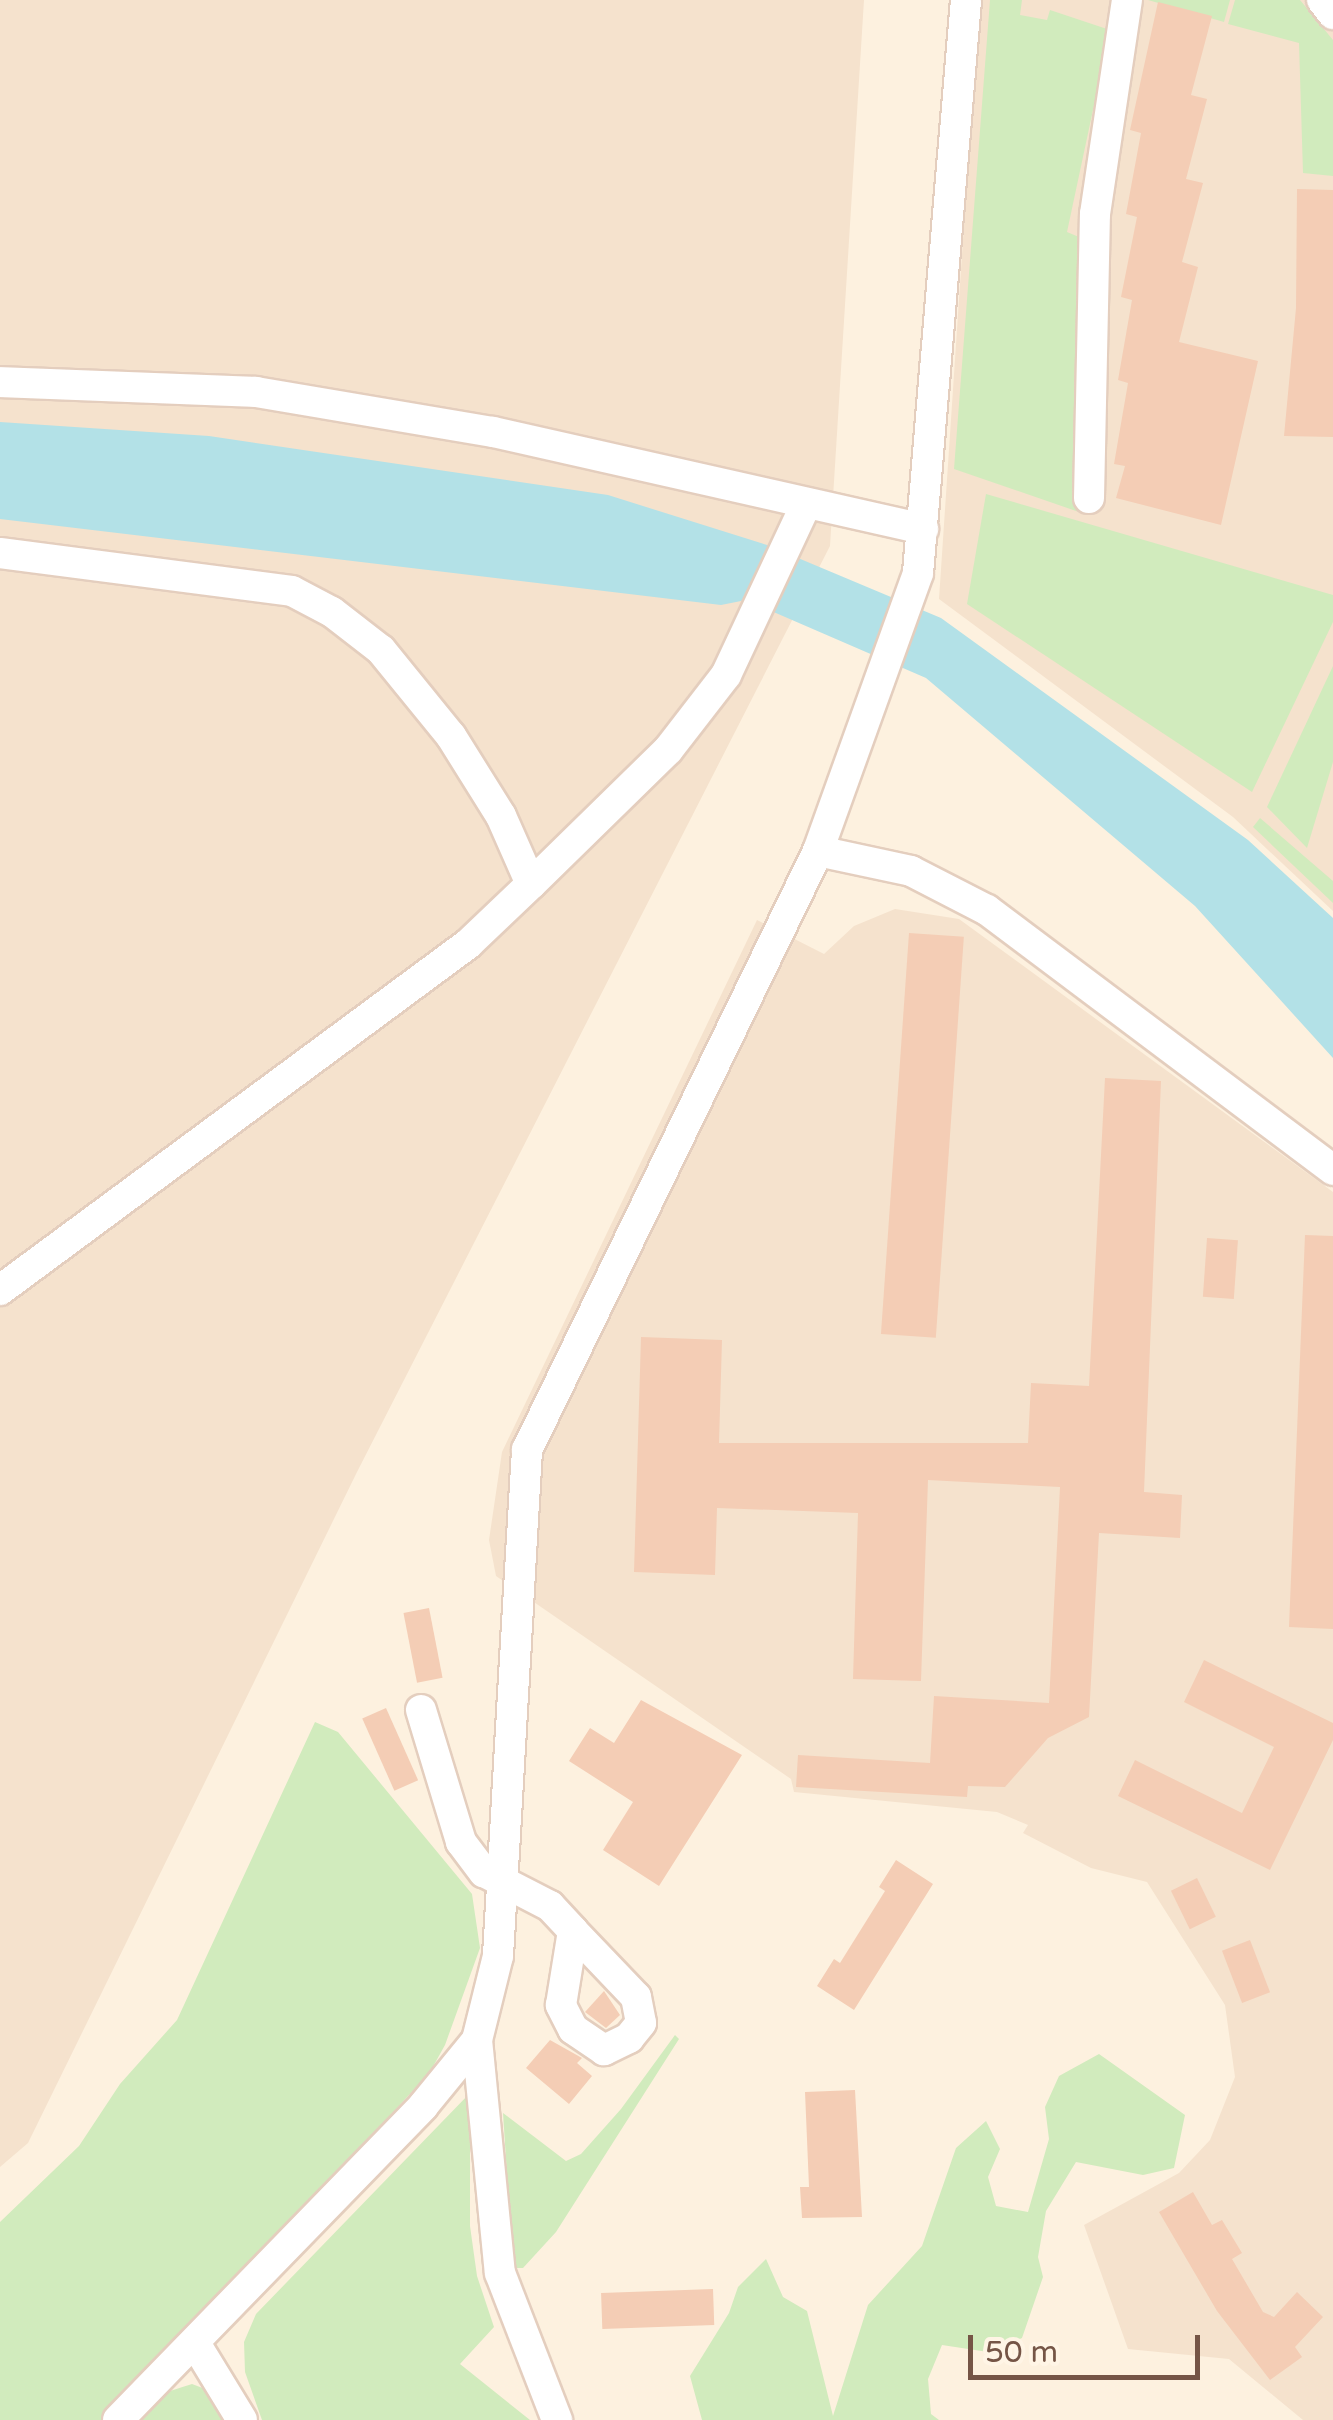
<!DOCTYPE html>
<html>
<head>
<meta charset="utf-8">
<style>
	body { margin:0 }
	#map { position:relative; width:1333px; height:2420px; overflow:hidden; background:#fdf1df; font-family:"Varela Round",sans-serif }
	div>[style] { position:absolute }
	.residential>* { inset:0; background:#f5e2cd }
	.green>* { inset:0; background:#d1ebbd }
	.water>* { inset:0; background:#b3e1e7 }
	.building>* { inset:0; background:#f4cdb5; transform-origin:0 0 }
	.roads { filter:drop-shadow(2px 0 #e4cebe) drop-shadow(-2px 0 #e4cebe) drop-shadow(0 2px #e4cebe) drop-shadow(0 -2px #e4cebe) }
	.minor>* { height:30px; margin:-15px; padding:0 15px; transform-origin:15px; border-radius:15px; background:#fff }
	span { translate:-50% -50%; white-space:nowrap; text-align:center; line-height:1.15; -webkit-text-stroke:8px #fff5e6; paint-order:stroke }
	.scale { position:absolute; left:968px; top:2335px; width:232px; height:45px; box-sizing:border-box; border:5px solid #755546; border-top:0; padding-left:12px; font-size:30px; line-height:35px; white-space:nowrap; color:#755546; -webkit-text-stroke:8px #fff5e6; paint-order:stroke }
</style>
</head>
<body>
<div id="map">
	<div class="residential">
		<i style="clip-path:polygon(0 0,864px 0,830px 546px,357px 1472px,28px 2143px,0 2167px)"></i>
		<i style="clip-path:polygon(979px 0,1333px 0,1333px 911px,1233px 817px,939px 599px)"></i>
		<i style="clip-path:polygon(895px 909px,959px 919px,1333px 1192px,1333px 2420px,1303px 2420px,1229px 2359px,1128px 2349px,1084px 2225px,1179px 2173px,1210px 2140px,1235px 2077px,1225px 2005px,1147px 1882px,1091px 1868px,1023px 1833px,1028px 1825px,997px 1812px,794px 1792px,791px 1779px,496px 1576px,489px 1540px,502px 1452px,757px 920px,824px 954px,854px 926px)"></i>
	</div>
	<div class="green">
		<i style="clip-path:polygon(990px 0,1022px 0,1020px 15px,1047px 20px,1050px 10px,1110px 30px,1067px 232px,1079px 237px,1088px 255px,1079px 512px,954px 469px)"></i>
		<i style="clip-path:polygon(1148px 0,1230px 0,1224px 22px)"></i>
		<i style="clip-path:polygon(1235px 0,1300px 0,1333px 40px,1333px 176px,1303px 173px,1299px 43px,1228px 24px)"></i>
		<i style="clip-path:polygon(986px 494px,1333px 595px,1333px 622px,1252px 792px,967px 604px)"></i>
		<i style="clip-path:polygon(1333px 666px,1333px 762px,1307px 848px,1267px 807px)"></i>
		<i style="clip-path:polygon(1260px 818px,1333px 881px,1333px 903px,1253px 827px)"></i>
		<i style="clip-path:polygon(315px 1722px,338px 1732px,472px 1894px,480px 1948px,445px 2045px,430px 2072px,299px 2215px,101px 2420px,0 2420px,0 2222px,79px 2146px,120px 2084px,177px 2020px)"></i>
		<i style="clip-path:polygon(675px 2035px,679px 2039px,556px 2232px,523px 2268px,513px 2268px,503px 2113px,566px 2161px,581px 2154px,621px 2109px)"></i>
		<i style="clip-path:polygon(1099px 2054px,1185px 2115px,1174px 2168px,1143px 2175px,1076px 2162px,1046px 2211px,1038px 2257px,1043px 2277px,1022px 2338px,988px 2352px,942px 2345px,928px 2379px,931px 2414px,939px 2420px,702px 2420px,690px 2376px,729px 2313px,738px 2287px,766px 2259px,783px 2297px,807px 2311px,833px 2416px,868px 2305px,922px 2246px,956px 2148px,986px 2121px,1000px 2149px,988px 2177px,996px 2206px,1028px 2212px,1049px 2139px,1045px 2107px,1059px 2076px)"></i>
		<i style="clip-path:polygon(470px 2093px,470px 2226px,477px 2276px,494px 2327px,460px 2364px,530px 2420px,262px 2420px,245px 2372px,244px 2342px,256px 2314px)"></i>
		<i style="clip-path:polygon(192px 2384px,213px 2392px,232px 2420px,141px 2420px,170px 2391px)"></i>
	</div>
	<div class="water">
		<i style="clip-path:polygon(0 422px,209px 436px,608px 495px,767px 545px,941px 618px,1248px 840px,1333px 918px,1333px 1058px,1195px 906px,926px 678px,746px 600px,721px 605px,0 519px)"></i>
	</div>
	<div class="building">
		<i style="clip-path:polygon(1158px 2px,1212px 16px,1191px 95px,1207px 99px,1186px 179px,1203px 183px,1182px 262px,1198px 267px,1179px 342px,1258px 361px,1221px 525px,1116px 498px,1125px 466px,1114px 464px,1128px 383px,1118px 380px,1132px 300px,1121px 297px,1137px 217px,1126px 214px,1141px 133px,1130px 130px)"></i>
		<i style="clip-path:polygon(1297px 189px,1333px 190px,1333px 437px,1284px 436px,1296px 308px)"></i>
		<i style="left:909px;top:933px;width:55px;height:402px;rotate:4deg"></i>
		<i style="clip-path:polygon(1105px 1078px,1161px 1081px,1144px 1492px,1182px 1495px,1180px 1538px,1099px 1533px,1089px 1717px,1048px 1738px,1005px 1787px,968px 1786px,967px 1797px,796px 1787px,798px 1755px,930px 1763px,934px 1696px,1049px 1703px,1060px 1487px,928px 1480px,921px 1681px,853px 1679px,858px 1513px,717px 1508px,715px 1575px,634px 1572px,641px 1337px,722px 1340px,719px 1443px,1028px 1443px,1031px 1383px,1089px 1386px)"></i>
		<i style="clip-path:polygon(1305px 1235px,1333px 1236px,1333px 1629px,1289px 1627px)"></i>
		<i style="left:1207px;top:1238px;width:31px;height:59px;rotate:4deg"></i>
		<i style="left:429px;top:1608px;width:71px;height:26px;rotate:79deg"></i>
		<i style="clip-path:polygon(1204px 1660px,1333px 1723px,1333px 1740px,1270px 1870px,1118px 1796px,1135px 1760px,1242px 1813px,1274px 1747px,1184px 1702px)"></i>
		<i style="clip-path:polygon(641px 1700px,742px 1755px,659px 1886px,603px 1850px,633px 1802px,569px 1761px,590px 1728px,614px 1743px)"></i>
		<i style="left:386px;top:1708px;width:79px;height:26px;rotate:66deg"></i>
		<i style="clip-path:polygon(896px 1860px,933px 1884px,854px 2010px,817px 1986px,834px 1959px,840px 1963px,885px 1891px,879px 1887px)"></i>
		<i style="left:1197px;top:1878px;width:43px;height:29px;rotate:64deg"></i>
		<i style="left:1250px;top:1940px;width:56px;height:30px;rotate:69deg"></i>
		<i style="clip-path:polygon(604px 1991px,620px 2015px,606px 2028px,585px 2012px)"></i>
		<i style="clip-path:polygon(550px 2040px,582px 2058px,577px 2063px,592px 2076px,569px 2104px,526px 2068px)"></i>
		<i style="clip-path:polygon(855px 2090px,862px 2217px,802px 2218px,800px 2187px,809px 2187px,805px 2092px)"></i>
		<i style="clip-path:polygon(1193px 2192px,1212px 2225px,1222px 2220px,1242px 2253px,1232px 2259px,1263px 2312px,1274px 2317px,1297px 2292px,1323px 2317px,1295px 2347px,1302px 2357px,1270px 2380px,1217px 2311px,1159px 2212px)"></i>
		<i style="left:713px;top:2289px;width:36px;height:112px;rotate:88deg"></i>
	</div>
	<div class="roads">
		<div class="minor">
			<i style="left:1322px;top:0;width:18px;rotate:52deg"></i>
			<i style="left:0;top:382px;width:256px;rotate:2.2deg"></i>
			<i style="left:256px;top:392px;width:240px;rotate:9.6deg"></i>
			<i style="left:493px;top:432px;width:441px;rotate:12.7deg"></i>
			<i style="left:1089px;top:498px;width:284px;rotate:-88.8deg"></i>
			<i style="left:1095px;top:214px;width:216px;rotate:-81.5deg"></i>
			<i style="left:0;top:553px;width:294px;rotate:7.4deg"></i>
			<i style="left:292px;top:591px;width:45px;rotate:27.7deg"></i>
			<i style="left:332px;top:612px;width:62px;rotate:37.8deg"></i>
			<i style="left:381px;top:650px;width:111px;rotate:50.9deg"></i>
			<i style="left:451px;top:736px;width:94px;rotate:58deg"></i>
			<i style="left:501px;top:816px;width:74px;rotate:66.2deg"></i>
			<i style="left:531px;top:884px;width:87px;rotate:136.4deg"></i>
			<i style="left:468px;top:944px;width:582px;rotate:143.52deg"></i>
			<i style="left:818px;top:851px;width:295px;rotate:-70.2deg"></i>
			<i style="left:918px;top:573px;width:575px;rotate:-85.21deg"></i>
			<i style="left:531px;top:884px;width:192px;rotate:-44.4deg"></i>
			<i style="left:668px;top:750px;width:95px;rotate:-52.3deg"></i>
			<i style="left:726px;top:675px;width:189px;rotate:-64.9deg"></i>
			<i style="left:421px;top:1710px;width:138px;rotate:73.1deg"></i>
			<i style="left:461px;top:1842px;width:38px;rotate:53deg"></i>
			<i style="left:484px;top:1872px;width:74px;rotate:27.3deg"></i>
			<i style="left:550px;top:1906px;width:34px;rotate:47deg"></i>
			<i style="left:573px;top:1931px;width:91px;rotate:46.3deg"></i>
			<i style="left:636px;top:1997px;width:26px;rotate:79deg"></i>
			<i style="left:641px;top:2023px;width:19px;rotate:129deg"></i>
			<i style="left:629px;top:2038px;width:28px;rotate:154deg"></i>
			<i style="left:604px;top:2050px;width:37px;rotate:-146deg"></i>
			<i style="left:573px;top:2029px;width:27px;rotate:-117deg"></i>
			<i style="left:561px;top:2005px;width:75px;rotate:-80.8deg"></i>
			<i style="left:477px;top:2040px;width:234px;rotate:84.4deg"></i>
			<i style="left:500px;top:2273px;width:158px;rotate:68.8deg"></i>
			<i style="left:195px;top:2343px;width:90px;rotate:58.6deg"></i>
			<i style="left:118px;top:2420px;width:438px;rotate:-45.8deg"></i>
			<i style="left:423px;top:2106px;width:85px;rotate:-50.7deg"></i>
			<i style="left:477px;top:2040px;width:87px;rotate:-76deg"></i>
			<i style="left:498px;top:1956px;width:507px;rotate:-86.72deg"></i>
			<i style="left:527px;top:1450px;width:666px;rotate:-64.09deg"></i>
			<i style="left:818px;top:851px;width:95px;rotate:12.1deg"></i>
			<i style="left:911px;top:871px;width:85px;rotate:27.2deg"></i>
			<i style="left:987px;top:910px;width:433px;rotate:36.9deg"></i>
		</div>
	</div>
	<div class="scale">50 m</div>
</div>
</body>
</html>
